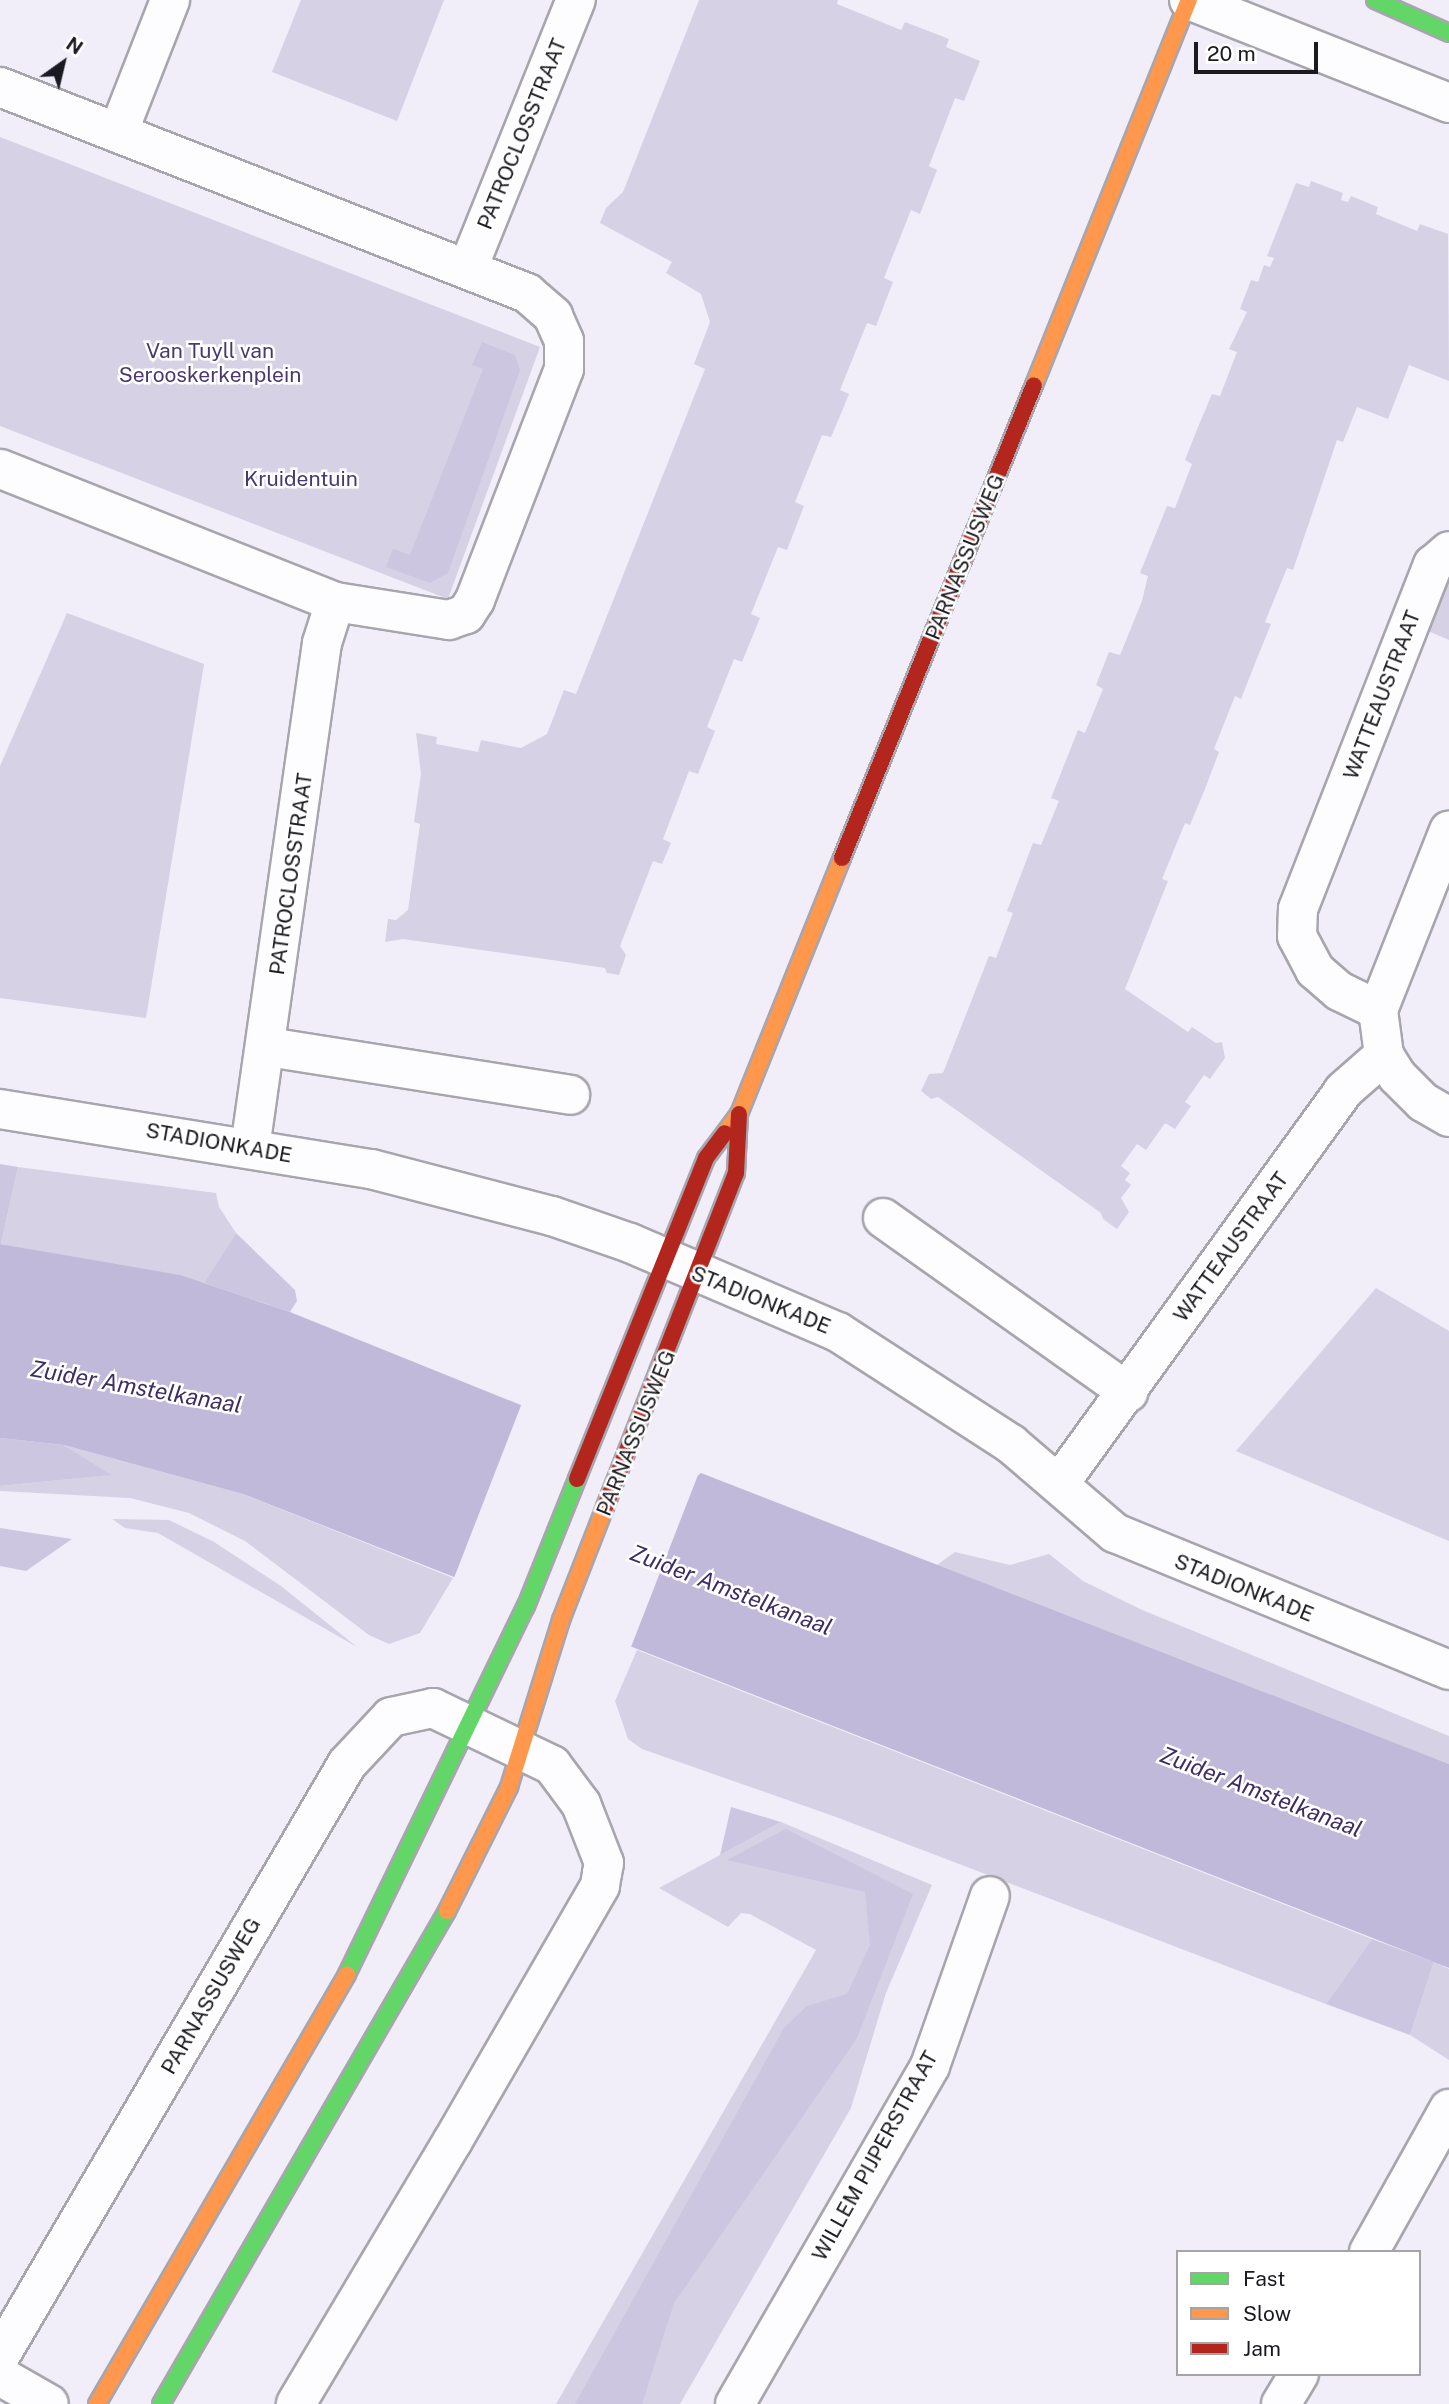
<!DOCTYPE html>
<html>
<head>
<meta charset="utf-8">
<style>
	body { margin:0 }
	#map { position:relative; width:1449px; height:2404px; overflow:hidden; background:#f1eef9; font-family:"Public Sans",sans-serif }
	div>[style] { position:absolute }
	.green>* { inset:0; background:#d6d1e5 }
	.forest>* { inset:0; background:#ccc6e1 }
	.water>* { inset:0; background:#c1b9d9 }
	.pier>* { inset:0; background:#f1eef9 }
	.roads { filter:drop-shadow(2px 0 #a7a5ad) drop-shadow(-2px 0 #a7a5ad) drop-shadow(0 2px #a7a5ad) drop-shadow(0 -2px #a7a5ad) }
	.street>* { height:38px; margin:-19px; padding:0 19px; transform-origin:19px; border-radius:19px; background:#fdfcfe }
	.fast>* { height:16px; margin:-8px; padding:0 8px; transform-origin:8px; border-radius:8px; background:#63d668 }
	.slow>* { height:16px; margin:-8px; padding:0 8px; transform-origin:8px; border-radius:8px; background:#ff974d }
	.jam>* { height:16px; margin:-8px; padding:0 8px; transform-origin:8px; border-radius:8px; background:#b3261e }
	span { translate:-50% -50%; white-space:nowrap; text-align:center; line-height:1.15; -webkit-text-stroke:5px #fff; paint-order:stroke }
	.street-label { font-size:21px; color:#1b1a20 }
	.park-label { font-size:21px; color:#49396f }
	.water-label { font-size:23px; color:#3e2d62; font-style:italic }
	.legend { position:absolute; left:1176px; top:2250px; width:245px; height:126px; box-sizing:border-box; background:#fff; border:2px solid #a4a3a6; margin:0; padding:9px 12px; list-style:none; font-size:21px; color:#1b1a20 }
	.legend li { display:flex; align-items:center; gap:14px; height:35px }
	.legend b { width:35px; border:2px solid #a4a3a6 }
	.north { position:absolute; left:28px; top:28px; width:70px; height:70px; -webkit-text-stroke:5px #fff; paint-order:stroke; rotate:34deg; font-size:19px; font-weight:700; line-height:28px; text-align:center; color:#1b1a20 }
	.north::after { content:''; display:block; margin:auto; width:24px; height:32px; background:#1b1a20; clip-path:polygon(50% 0,100% 100%,50% 72%,0 100%) }
	.scale { position:absolute; left:1194px; top:42px; width:124px; height:32px; box-sizing:border-box; border:4px solid #1b1a20; border-top:0; padding-left:9px; font-size:21px; line-height:24px; white-space:nowrap; color:#1b1a20; -webkit-text-stroke:5px #fff; paint-order:stroke }
</style>
</head>
<body>
<div id="map">
	<div class="green">
		<i style="clip-path:polygon(301px 0,444px 0,397px 121px,272px 72px)"></i>
		<i style="clip-path:polygon(699px 0,838px 0,837px 4px,901px 30px,905px 22px,949px 39px,946px 47px,980px 61px,964px 101px,955px 98px,929px 166px,937px 170px,920px 214px,911px 210px,884px 278px,893px 282px,876px 326px,867px 323px,840px 390px,849px 394px,840px 416px,831px 437px,822px 435px,795px 502px,804px 506px,787px 550px,778px 547px,751px 614px,760px 618px,742px 662px,734px 659px,707px 727px,715px 731px,698px 774px,689px 771px,663px 839px,671px 843px,662px 864px,653px 861px,620px 946px,626px 955px,619px 975px,607px 973px,605px 968px,552px 960px,403px 939px,385px 942px,388px 919px,396px 920px,408px 910px,420px 824px,414px 822px,421px 774px,416px 733px,437px 737px,436px 744px,478px 752px,481px 740px,521px 748px,547px 734px,564px 690px,576px 694px,705px 369px,694px 364px,710px 322px,701px 294px,666px 273px,672px 262px,600px 223px,606px 208px,623px 192px)"></i>
		<i style="clip-path:polygon(0 137px,540px 347px,448px 599px,0 426px)"></i>
		<i style="clip-path:polygon(1311px 181px,1343px 193px,1341px 200px,1348px 202px,1351px 196px,1378px 207px,1376px 214px,1417px 231px,1420px 224px,1448px 234px,1449px 381px,1409px 365px,1388px 419px,1357px 407px,1343px 442px,1337px 440px,1293px 570px,1287px 568px,1265px 622px,1271px 624px,1256px 661px,1241px 699px,1235px 696px,1214px 749px,1219px 752px,1205px 789px,1190px 825px,1185px 823px,1162px 879px,1168px 881px,1125px 989px,1188px 1032px,1192px 1027px,1216px 1043px,1222px 1042px,1225px 1058px,1210px 1079px,1204px 1075px,1185px 1102px,1191px 1106px,1175px 1129px,1165px 1123px,1146px 1150px,1137px 1144px,1121px 1166px,1130px 1173px,1125px 1180px,1131px 1185px,1121px 1198px,1129px 1212px,1117px 1229px,1103px 1219px,1101px 1213px,938px 1097px,931px 1099px,921px 1091px,929px 1074px,943px 1073px,989px 956px,996px 958px,1013px 913px,1007px 911px,1033px 843px,1041px 845px,1059px 801px,1051px 798px,1078px 730px,1085px 733px,1103px 689px,1096px 685px,1109px 652px,1120px 655px,1142px 601px,1148px 576px,1140px 573px,1167px 506px,1175px 508px,1192px 464px,1185px 460px,1198px 427px,1212px 394px,1220px 396px,1237px 352px,1229px 349px,1247px 312px,1240px 309px,1251px 280px,1258px 282px,1264px 265px,1270px 267px,1274px 258px,1267px 256px,1296px 183px,1309px 187px)"></i>
		<i style="clip-path:polygon(1449px 580px,1449px 640px,1428px 631px)"></i>
		<i style="clip-path:polygon(67px 613px,204px 664px,146px 1018px,0 998px,0 766px)"></i>
		<i style="clip-path:polygon(18px 1167px,216px 1193px,219px 1207px,236px 1233px,204px 1283px,1px 1244px)"></i>
		<i style="clip-path:polygon(1376px 1288px,1449px 1331px,1449px 1541px,1236px 1451px)"></i>
		<i style="clip-path:polygon(64px 1445px,243px 1494px,453px 1578px,420px 1633px,389px 1644px,369px 1635px,245px 1541px,189px 1513px,130px 1498px,0 1491px,0 1486px,109px 1475px)"></i>
		<i style="clip-path:polygon(112px 1519px,169px 1520px,214px 1542px,281px 1586px,357px 1647px,158px 1533px,125px 1528px)"></i>
		<i style="clip-path:polygon(955px 1552px,1010px 1565px,1049px 1554px,1083px 1581px,1140px 1609px,1449px 1736px,1449px 1764px,934px 1567px)"></i>
		<i style="clip-path:polygon(637px 1650px,1372px 1939px,1326px 2004px,836px 1817px,642px 1749px,628px 1739px,615px 1701px)"></i>
		<i style="clip-path:polygon(781px 1822px,932px 1885px,886px 1993px,851px 2108px,680px 2404px,556px 2404px,816px 1950px,750px 1914px,741px 1913px,728px 1927px,659px 1888px)"></i>
		<i style="clip-path:polygon(1434px 1962px,1449px 1969px,1449px 2060px,1410px 2035px)"></i>
	</div>
	<div class="forest">
		<i style="clip-path:polygon(482px 342px,515px 355px,520px 370px,448px 573px,430px 583px,386px 567px,393px 549px,410px 555px,483px 369px,472px 365px)"></i>
		<i style="clip-path:polygon(0 1164px,18px 1167px,1px 1244px,0 1244px)"></i>
		<i style="clip-path:polygon(236px 1233px,295px 1290px,297px 1301px,290px 1312px,204px 1283px)"></i>
		<i style="clip-path:polygon(0 1438px,64px 1445px,111px 1475px,0 1486px)"></i>
		<i style="clip-path:polygon(0 1528px,72px 1539px,26px 1571px,0 1566px)"></i>
		<i style="clip-path:polygon(731px 1807px,781px 1822px,720px 1855px)"></i>
		<i style="clip-path:polygon(786px 1829px,913px 1894px,857px 2038px,674px 2303px,642px 2404px,575px 2404px,784px 2028px,807px 2006px,847px 1994px,870px 1945px,865px 1892px,727px 1860px)"></i>
		<i style="clip-path:polygon(1372px 1939px,1434px 1962px,1410px 2035px,1326px 2004px)"></i>
	</div>
	<div class="water">
		<i style="clip-path:polygon(evenodd,0 1244px,180px 1275px,290px 1312px,697px 1476px,701px 1473px,1449px 1764px,1449px 1968px,243px 1494px,64px 1445px,0 1438px,0 1244px,516px 1449px,673px 1511px,668px 1521px,513px 1460px,516px 1449px,0 1244px,485px 1529px,640px 1591px,636px 1601px,481px 1540px,485px 1529px)"></i>
	</div>
	<div class="pier">
		<i style="clip-path:polygon(evenodd,522px 1403px,698px 1475px,631px 1647px,454px 1578px,522px 1403px,517px 1453px,669px 1513px,670px 1516px,515px 1457px,517px 1453px,522px 1403px,485px 1533px,638px 1594px,638px 1596px,484px 1537px,485px 1533px)"></i>
	</div>
	<div class="roads">
		<div class="street">
			<i style="left:1189px;top:0;width:280px;rotate:21.6deg"></i>
			<i style="left:0;top:87px;width:566px;rotate:21.35deg"></i>
			<i style="left:527px;top:293px;width:35px;rotate:41deg"></i>
			<i style="left:553px;top:316px;width:27px;rotate:66deg"></i>
			<i style="left:564px;top:341px;width:28px;rotate:90deg"></i>
			<i style="left:564px;top:369px;width:248px;rotate:111.1deg"></i>
			<i style="left:475px;top:600px;width:17px;rotate:123deg"></i>
			<i style="left:466px;top:614px;width:18px;rotate:161deg"></i>
			<i style="left:449px;top:620px;width:115px;rotate:-171deg"></i>
			<i style="left:335px;top:602px;width:360px;rotate:-158.3deg"></i>
			<i style="left:118px;top:133px;width:143px;rotate:-68.6deg"></i>
			<i style="left:468px;top:268px;width:289px;rotate:-68.1deg"></i>
			<i style="left:1378px;top:1010px;width:43px;rotate:-154deg"></i>
			<i style="left:1339px;top:991px;width:32px;rotate:-139deg"></i>
			<i style="left:1315px;top:970px;width:38px;rotate:-118deg"></i>
			<i style="left:1297px;top:936px;width:27px;rotate:-88deg"></i>
			<i style="left:1298px;top:909px;width:370px;rotate:-68.6deg"></i>
			<i style="left:1433px;top:565px;width:21px;rotate:-41deg"></i>
			<i style="left:268px;top:1047px;width:306px;rotate:9deg"></i>
			<i style="left:1384px;top:1055px;width:25px;rotate:58deg"></i>
			<i style="left:1397px;top:1076px;width:37px;rotate:45deg"></i>
			<i style="left:1423px;top:1102px;width:30px;rotate:30deg"></i>
			<i style="left:0;top:1109px;width:376px;rotate:9.2deg"></i>
			<i style="left:371px;top:1169px;width:187px;rotate:14.6deg"></i>
			<i style="left:552px;top:1216px;width:83px;rotate:19.1deg"></i>
			<i style="left:630px;top:1243px;width:226px;rotate:23.2deg"></i>
			<i style="left:838px;top:1332px;width:206px;rotate:32.9deg"></i>
			<i style="left:1011px;top:1444px;width:137px;rotate:40.6deg"></i>
			<i style="left:1115px;top:1533px;width:361px;rotate:22.3deg"></i>
			<i style="left:250px;top:1148px;width:510px;rotate:-81.89deg"></i>
			<i style="left:322px;top:643px;width:43px;rotate:-72.4deg"></i>
			<i style="left:883px;top:1218px;width:301px;rotate:35.4deg"></i>
			<i style="left:1059px;top:1484px;width:485px;rotate:-54.1deg"></i>
			<i style="left:1343px;top:1091px;width:55px;rotate:-41.3deg"></i>
			<i style="left:1384px;top:1055px;width:45px;rotate:-97.6deg"></i>
			<i style="left:1378px;top:1010px;width:193px;rotate:-68.4deg"></i>
			<i style="left:1369px;top:2252px;width:164px;rotate:-60.8deg"></i>
			<i style="left:0;top:2356px;width:686px;rotate:-59.62deg"></i>
			<i style="left:347px;top:1764px;width:64px;rotate:-46.9deg"></i>
			<i style="left:391px;top:1717px;width:43px;rotate:-12.1deg"></i>
			<i style="left:433px;top:1708px;width:132px;rotate:25.6deg"></i>
			<i style="left:552px;top:1765px;width:49px;rotate:53.4deg"></i>
			<i style="left:581px;top:1804px;width:63px;rotate:68.7deg"></i>
			<i style="left:604px;top:1863px;width:10px;rotate:101deg"></i>
			<i style="left:602px;top:1873px;width:13px;rotate:99deg"></i>
			<i style="left:600px;top:1886px;width:296px;rotate:120deg"></i>
			<i style="left:452px;top:2142px;width:305px;rotate:120.8deg"></i>
			<i style="left:0;top:2376px;width:56px;rotate:29.7deg"></i>
			<i style="left:735px;top:2404px;width:390px;rotate:-60deg"></i>
			<i style="left:930px;top:2066px;width:180px;rotate:-70.6deg"></i>
			<i style="left:1281px;top:2404px;width:35px;rotate:-59deg"></i>
		</div>
		<div class="fast">
			<i style="left:1375px;top:0;width:81px;rotate:24deg"></i>
			<i style="left:347px;top:1974px;width:409px;rotate:-64.1deg"></i>
			<i style="left:526px;top:1606px;width:137px;rotate:-68.1deg"></i>
			<i style="left:161px;top:2404px;width:570px;rotate:-59.88deg"></i>
		</div>
		<div class="slow">
			<i style="left:1034px;top:385px;width:415px;rotate:-68.1deg"></i>
			<i style="left:725px;top:1133px;width:24px;rotate:-54deg"></i>
			<i style="left:739px;top:1114px;width:276px;rotate:-68.1deg"></i>
			<i style="left:447px;top:1911px;width:139px;rotate:-63.4deg"></i>
			<i style="left:509px;top:1787px;width:175px;rotate:-72.7deg"></i>
			<i style="left:561px;top:1620px;width:121px;rotate:-68.7deg"></i>
			<i style="left:97px;top:2404px;width:497px;rotate:-59.8deg"></i>
		</div>
		<div class="jam">
			<i style="left:842px;top:858px;width:510px;rotate:-67.91deg"></i>
			<i style="left:577px;top:1479px;width:346px;rotate:-68.1deg"></i>
			<i style="left:706px;top:1158px;width:31px;rotate:-53deg"></i>
			<i style="left:605px;top:1507px;width:359px;rotate:-68.6deg"></i>
			<i style="left:736px;top:1173px;width:59px;rotate:-87.1deg"></i>
		</div>
	</div>
	<div class="street-label">
		<span style="left:522px;top:134px;rotate:-68deg">PATROCLOSSTRAAT</span>
		<span style="left:965px;top:557px;rotate:-68deg">PARNASSUSWEG</span>
		<span style="left:1382px;top:695px;rotate:-69deg">WATTEAUSTRAAT</span>
		<span style="left:291px;top:874px;rotate:-82deg">PATROCLOSSTRAAT</span>
		<span style="left:219px;top:1143px;rotate:10deg">STADIONKADE</span>
		<span style="left:1231px;top:1247px;rotate:-54deg">WATTEAUSTRAAT</span>
		<span style="left:761px;top:1300px;rotate:22deg">STADIONKADE</span>
		<span style="left:636px;top:1433px;rotate:-68deg">PARNASSUSWEG</span>
		<span style="left:1244px;top:1588px;rotate:22deg">STADIONKADE</span>
		<span style="left:211px;top:1996px;rotate:-60deg">PARNASSUSWEG</span>
		<span style="left:875px;top:2156px;rotate:-61deg">WILLEM PIJPERSTRAAT</span>
	</div>
	<div class="park-label">
		<span style="left:210px;top:363px">Van Tuyll van<br>Serooskerkenplein</span>
		<span style="left:301px;top:479px">Kruidentuin</span>
	</div>
	<div class="water-label">
		<span style="left:136px;top:1387px;rotate:10deg">Zuider Amstelkanaal</span>
		<span style="left:731px;top:1590px;rotate:21deg">Zuider Amstelkanaal</span>
		<span style="left:1261px;top:1792px;rotate:21deg">Zuider Amstelkanaal</span>
	</div>
	<ul class="legend">
	<li><b style="height:9px;background:#63d668"></b>Fast</li>
	<li><b style="height:9px;background:#ff974d"></b>Slow</li>
	<li><b style="height:9px;background:#b3261e"></b>Jam</li>
	</ul>
	<div class="north">N</div>
	<div class="scale">20 m</div>
</div>
</body>
</html>
